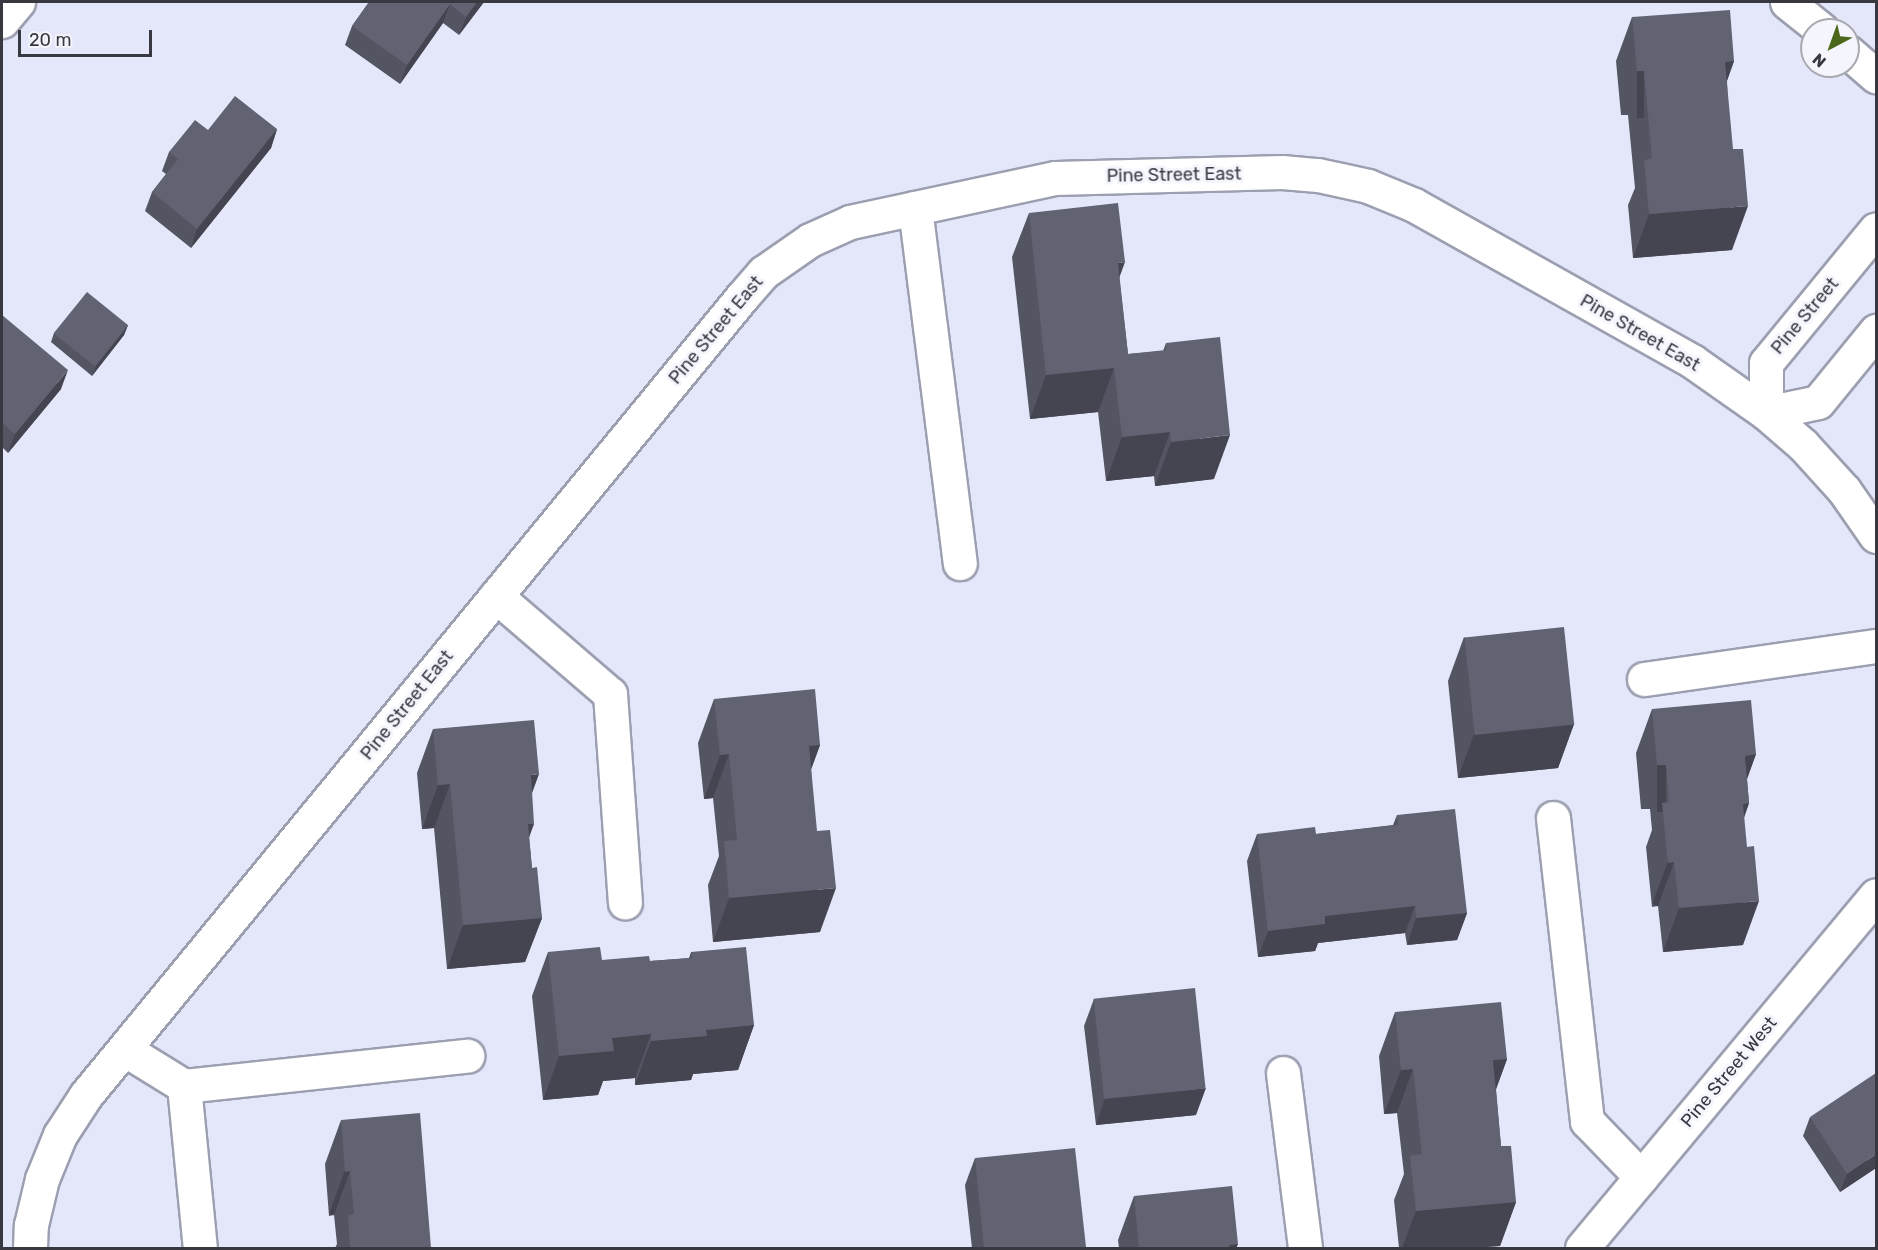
<!DOCTYPE html>
<html>
<head>
<meta charset="utf-8">
<style>
	body { margin:0 }
	#map { position:relative; width:1878px; height:1250px; overflow:hidden; background:#e4e7fa; font-family:Rubik,sans-serif }
	div>[style] { position:absolute }
	.roads { filter:drop-shadow(2px 0 #9c9fb0) drop-shadow(-2px 0 #9c9fb0) drop-shadow(0 2px #9c9fb0) drop-shadow(0 -2px #9c9fb0) }
	.minor>* { height:33px; margin:-16.5px; padding:0 16.5px; transform-origin:16.5px; border-radius:16.5px; background:#fff }
	.wall>* { inset:0; background:#535563 }
	.shaded-wall>* { inset:0; background:#444550; transform-origin:0 0 }
	.building>* { inset:0; background:#616373; transform-origin:0 0 }
	span { translate:-50% -50%; white-space:nowrap; text-align:center; line-height:1.15; -webkit-text-stroke:6px #f4f5fd; paint-order:stroke }
	.street-label { font-size:18px; color:#383940 }
	.frame { position:absolute; inset:0; border:3px solid #383940; pointer-events:none }
	.north { position:absolute; left:1800px; top:18px; width:60px; height:60px; box-sizing:border-box; background:#f4f5fd; border:2px solid #a9aab1; border-radius:50%; rotate:221deg; font-size:16px; font-weight:700; line-height:24px; text-align:center; color:#383940 }
	.north::after { content:''; display:block; margin:auto; width:21px; height:27px; background:#4a671b; clip-path:polygon(50% 0,100% 100%,50% 72%,0 100%) }
	.scale { position:absolute; left:18px; top:30px; width:134px; height:27px; box-sizing:border-box; border:3px solid #383940; border-top:0; padding-left:8px; font-size:18px; line-height:21px; white-space:nowrap; color:#383940; -webkit-text-stroke:4px #f4f5fd; paint-order:stroke }
</style>
</head>
<body>
<div id="map">
	<div class="roads">
		<div class="minor">
			<i style="left:1787px;top:2px;width:45px;rotate:38.7deg"></i>
			<i style="left:2px;top:21px;width:25px;rotate:-50deg"></i>
			<i style="left:1848px;top:52px;width:37px;rotate:41deg"></i>
			<i style="left:915px;top:208px;width:358px;rotate:82.8deg"></i>
			<i style="left:1766px;top:413px;width:50px;rotate:-90deg"></i>
			<i style="left:1766px;top:363px;width:173px;rotate:-50.6deg"></i>
			<i style="left:1766px;top:413px;width:53px;rotate:-11.9deg"></i>
			<i style="left:1818px;top:402px;width:92px;rotate:-50.8deg"></i>
			<i style="left:496px;top:596px;width:150px;rotate:40.7deg"></i>
			<i style="left:610px;top:694px;width:209px;rotate:85.9deg"></i>
			<i style="left:1644px;top:679px;width:234px;rotate:-8.1deg"></i>
			<i style="left:1553px;top:818px;width:305px;rotate:83.6deg"></i>
			<i style="left:1587px;top:1121px;width:78px;rotate:46deg"></i>
			<i style="left:124px;top:1049px;width:70px;rotate:31.7deg"></i>
			<i style="left:184px;top:1086px;width:163px;rotate:84.4deg"></i>
			<i style="left:1283px;top:1073px;width:176px;rotate:82.8deg"></i>
			<i style="left:184px;top:1086px;width:285px;rotate:-6.1deg"></i>
			<i style="left:30px;top:1248px;width:23px;rotate:-88deg"></i>
			<i style="left:31px;top:1225px;width:47px;rotate:-76.6deg"></i>
			<i style="left:42px;top:1179px;width:48px;rotate:-67.8deg"></i>
			<i style="left:60px;top:1135px;width:48px;rotate:-57deg"></i>
			<i style="left:86px;top:1095px;width:1033px;rotate:-50.58deg"></i>
			<i style="left:742px;top:297px;width:33px;rotate:-49deg"></i>
			<i style="left:764px;top:272px;width:56px;rotate:-34.8deg"></i>
			<i style="left:810px;top:240px;width:44px;rotate:-24.2deg"></i>
			<i style="left:850px;top:222px;width:210px;rotate:-12.1deg"></i>
			<i style="left:1055px;top:178px;width:227px;rotate:-1.5deg"></i>
			<i style="left:1282px;top:172px;width:36px;rotate:5deg"></i>
			<i style="left:1318px;top:175px;width:51px;rotate:12.4deg"></i>
			<i style="left:1368px;top:186px;width:50px;rotate:22.4deg"></i>
			<i style="left:1414px;top:205px;width:319px;rotate:29.3deg"></i>
			<i style="left:1692px;top:361px;width:90px;rotate:35.1deg"></i>
			<i style="left:1766px;top:413px;width:49px;rotate:40.9deg"></i>
			<i style="left:1803px;top:445px;width:61px;rotate:47.7deg"></i>
			<i style="left:1844px;top:490px;width:56px;rotate:55.2deg"></i>
			<i style="left:1582px;top:1248px;width:459px;rotate:-50.2deg"></i>
		</div>
	</div>
	<div class="wall">
		<i style="clip-path:polygon(369px 2px,484px 2px,459px 35px,443px 23px,400px 84px,345px 45px,352px 26px)"></i>
		<i style="clip-path:polygon(1632px 17px,1734px 61px,1727px 81px,1732px 250px,1633px 258px,1628px 205px,1635px 188px,1628px 115px,1621px 115px,1616px 61px)"></i>
		<i style="clip-path:polygon(277px 129px,271px 148px,191px 248px,145px 211px,152px 192px,166px 174px,162px 171px,169px 152px,208px 130px)"></i>
		<i style="clip-path:polygon(1029px 213px,1119px 276px,1128px 354px,1163px 351px,1166px 343px,1214px 479px,1155px 486px,1154px 476px,1106px 481px,1098px 412px,1030px 419px,1012px 257px)"></i>
		<i style="clip-path:polygon(2px 315px,61px 389px,8px 453px,2px 447px)"></i>
		<i style="clip-path:polygon(128px 325px,124px 335px,92px 376px,51px 342px,54px 333px)"></i>
		<i style="clip-path:polygon(1464px 637px,1574px 724px,1558px 768px,1458px 778px,1448px 681px)"></i>
		<i style="clip-path:polygon(714px 699px,820px 745px,811px 769px,820px 932px,713px 942px,708px 885px,719px 856px,713px 798px,704px 799px,698px 743px)"></i>
		<i style="clip-path:polygon(1652px 709px,1756px 754px,1747px 779px,1749px 803px,1744px 818px,1743px 945px,1663px 952px,1658px 906px,1652px 907px,1646px 847px,1652px 830px,1650px 809px,1641px 809px,1636px 753px)"></i>
		<i style="clip-path:polygon(433px 729px,532px 793px,529px 838px,532px 868px,542px 918px,525px 962px,447px 969px,434px 828px,422px 829px,417px 773px)"></i>
		<i style="clip-path:polygon(1397px 815px,1467px 913px,1457px 940px,1407px 945px,1405px 933px,1318px 943px,1315px 951px,1258px 957px,1247px 861px,1257px 834px,1316px 834px,1393px 825px)"></i>
		<i style="clip-path:polygon(548px 952px,602px 960px,650px 961px,689px 958px,691px 952px,754px 1025px,738px 1070px,693px 1074px,691px 1080px,635px 1085px,635px 1078px,603px 1081px,598px 1095px,543px 1100px,532px 996px)"></i>
		<i style="clip-path:polygon(1094px 999px,1196px 1115px,1096px 1125px,1084px 1026px)"></i>
		<i style="clip-path:polygon(1395px 1012px,1507px 1059px,1496px 1089px,1501px 1146px,1516px 1202px,1500px 1246px,1469px 1248px,1399px 1248px,1394px 1200px,1404px 1174px,1397px 1113px,1384px 1114px,1379px 1056px)"></i>
		<i style="clip-path:polygon(1810px 1117px,1876px 1168px,1840px 1192px,1803px 1136px)"></i>
		<i style="clip-path:polygon(341px 1120px,431px 1248px,335px 1248px,337px 1244px,334px 1215px,329px 1216px,325px 1164px)"></i>
		<i style="clip-path:polygon(975px 1158px,1086px 1248px,972px 1248px,965px 1185px)"></i>
		<i style="clip-path:polygon(1134px 1196px,1238px 1244px,1236px 1248px,1119px 1248px,1118px 1240px)"></i>
	</div>
	<div class="shaded-wall">
		<i style="clip-path:polygon(477px 2px,484px 2px,459px 35px,466px 17px)"></i>
		<i style="clip-path:polygon(450px 4px,443px 23px,400px 84px,407px 65px)"></i>
		<i style="clip-path:polygon(1734px 61px,1718px 105px,1725px 62px)"></i>
		<i style="left:1637px;top:71px;width:7px;height:47px"></i>
		<i style="clip-path:polygon(277px 129px,271px 148px,191px 248px,197px 229px)"></i>
		<i style="clip-path:polygon(1748px 206px,1732px 250px,1633px 258px,1649px 214px)"></i>
		<i style="clip-path:polygon(1125px 262px,1109px 306px,1118px 263px)"></i>
		<i style="clip-path:polygon(128px 325px,124px 335px,92px 376px,96px 366px)"></i>
		<i style="clip-path:polygon(1114px 368px,1098px 412px,1030px 419px,1046px 375px)"></i>
		<i style="clip-path:polygon(68px 370px,61px 389px,8px 453px,15px 434px)"></i>
		<i style="clip-path:polygon(1170px 432px,1154px 476px,1106px 481px,1122px 437px)"></i>
		<i style="clip-path:polygon(1230px 435px,1214px 479px,1155px 486px,1171px 442px)"></i>
		<i style="clip-path:polygon(1574px 724px,1558px 768px,1458px 778px,1474px 734px)"></i>
		<i style="clip-path:polygon(820px 745px,804px 789px,809px 746px)"></i>
		<i style="clip-path:polygon(729px 754px,713px 798px,704px 799px,720px 755px)"></i>
		<i style="clip-path:polygon(1756px 754px,1740px 798px,1745px 756px)"></i>
		<i style="left:1657px;top:765px;width:9px;height:47px"></i>
		<i style="clip-path:polygon(539px 774px,523px 818px,531px 775px)"></i>
		<i style="clip-path:polygon(450px 784px,434px 828px,422px 829px,438px 785px)"></i>
		<i style="clip-path:polygon(1749px 803px,1733px 847px,1743px 804px)"></i>
		<i style="clip-path:polygon(528px 824px,534px 824px,518px 868px)"></i>
		<i style="left:1674px;top:862px;width:47px;height:6px;rotate:110deg"></i>
		<i style="clip-path:polygon(836px 888px,820px 932px,713px 942px,729px 898px)"></i>
		<i style="clip-path:polygon(1759px 901px,1743px 945px,1663px 952px,1679px 908px)"></i>
		<i style="clip-path:polygon(1415px 906px,1405px 933px,1318px 943px,1315px 951px,1258px 957px,1268px 931px,1325px 916px)"></i>
		<i style="clip-path:polygon(1467px 913px,1457px 940px,1407px 945px,1416px 918px)"></i>
		<i style="clip-path:polygon(542px 918px,525px 962px,447px 969px,463px 925px)"></i>
		<i style="clip-path:polygon(754px 1025px,738px 1070px,693px 1074px,691px 1080px,635px 1085px,651px 1041px,706px 1030px)"></i>
		<i style="clip-path:polygon(651px 1034px,635px 1078px,603px 1081px,598px 1095px,543px 1100px,559px 1056px,612px 1038px)"></i>
		<i style="clip-path:polygon(1507px 1059px,1491px 1103px,1493px 1060px)"></i>
		<i style="clip-path:polygon(1413px 1069px,1397px 1113px,1384px 1114px,1401px 1070px)"></i>
		<i style="clip-path:polygon(1206px 1088px,1196px 1115px,1096px 1125px,1105px 1098px)"></i>
		<i style="clip-path:polygon(1876px 1154px,1876px 1168px,1840px 1192px,1847px 1174px)"></i>
		<i style="left:350px;top:1171px;width:47px;height:5px;rotate:110deg"></i>
		<i style="clip-path:polygon(1516px 1202px,1500px 1246px,1469px 1248px,1402px 1248px,1416px 1211px)"></i>
		<i style="clip-path:polygon(1238px 1244px,1236px 1248px,1228px 1248px,1229px 1245px)"></i>
	</div>
	<div class="building">
		<i style="clip-path:polygon(369px 2px,477px 2px,466px 17px,450px 4px,407px 65px,352px 26px)"></i>
		<i style="clip-path:polygon(1730px 10px,1734px 61px,1725px 62px,1733px 149px,1743px 149px,1748px 206px,1649px 214px,1644px 161px,1652px 158px,1644px 71px,1637px 71px,1632px 17px)"></i>
		<i style="clip-path:polygon(235px 96px,277px 129px,197px 229px,152px 192px,178px 159px,169px 152px,195px 120px,208px 130px)"></i>
		<i style="clip-path:polygon(1118px 203px,1125px 262px,1118px 263px,1128px 354px,1166px 350px,1166px 343px,1220px 337px,1230px 435px,1171px 442px,1170px 432px,1122px 437px,1114px 368px,1046px 375px,1029px 213px)"></i>
		<i style="left:87px;top:292px;width:53px;height:53px;rotate:39deg"></i>
		<i style="clip-path:polygon(2px 315px,68px 370px,15px 434px,2px 423px)"></i>
		<i style="left:1564px;top:627px;width:98px;height:100px;rotate:84deg"></i>
		<i style="clip-path:polygon(815px 689px,820px 745px,809px 746px,817px 831px,830px 830px,836px 888px,729px 898px,724px 841px,737px 840px,729px 754px,720px 755px,714px 699px)"></i>
		<i style="clip-path:polygon(1751px 700px,1756px 754px,1745px 756px,1749px 803px,1743px 804px,1747px 847px,1754px 846px,1759px 901px,1679px 908px,1674px 862px,1668px 863px,1662px 803px,1669px 802px,1666px 765px,1657px 765px,1652px 709px)"></i>
		<i style="clip-path:polygon(534px 720px,539px 774px,531px 775px,534px 824px,528px 824px,532px 868px,537px 867px,542px 918px,463px 925px,450px 784px,438px 785px,433px 729px)"></i>
		<i style="clip-path:polygon(1455px 809px,1467px 913px,1416px 918px,1415px 906px,1325px 916px,1325px 924px,1268px 931px,1257px 834px,1315px 827px,1316px 834px,1398px 825px,1397px 815px)"></i>
		<i style="clip-path:polygon(600px 947px,602px 960px,649px 956px,650px 961px,692px 958px,691px 952px,746px 947px,754px 1025px,706px 1030px,707px 1036px,651px 1041px,651px 1034px,612px 1038px,614px 1051px,559px 1056px,548px 952px)"></i>
		<i style="left:1195px;top:988px;width:101px;height:102px;rotate:84deg"></i>
		<i style="clip-path:polygon(1501px 1002px,1507px 1059px,1493px 1060px,1501px 1146px,1511px 1146px,1516px 1202px,1416px 1211px,1410px 1156px,1422px 1154px,1413px 1069px,1401px 1070px,1395px 1012px)"></i>
		<i style="clip-path:polygon(1876px 1073px,1876px 1154px,1847px 1174px,1810px 1117px)"></i>
		<i style="clip-path:polygon(420px 1113px,431px 1248px,350px 1248px,348px 1215px,354px 1214px,350px 1171px,345px 1172px,341px 1120px)"></i>
		<i style="clip-path:polygon(1075px 1148px,1086px 1247px,1074px 1248px,984px 1248px,975px 1158px)"></i>
		<i style="clip-path:polygon(1232px 1186px,1238px 1244px,1229px 1245px,1230px 1248px,1139px 1248px,1134px 1196px)"></i>
	</div>
	<div class="street-label">
		<span style="left:1174px;top:175px;rotate:-1deg">Pine Street East</span>
		<span style="left:1805px;top:316px;rotate:-50deg">Pine Street</span>
		<span style="left:716px;top:330px;rotate:-50deg">Pine Street East</span>
		<span style="left:1640px;top:333px;rotate:30deg">Pine Street East</span>
		<span style="left:407px;top:705px;rotate:-51deg">Pine Street East</span>
		<span style="left:1729px;top:1072px;rotate:-50deg">Pine Street West</span>
	</div>
	<div class="frame"></div>
	<div class="north">N</div>
	<div class="scale">20 m</div>
</div>
</body>
</html>
